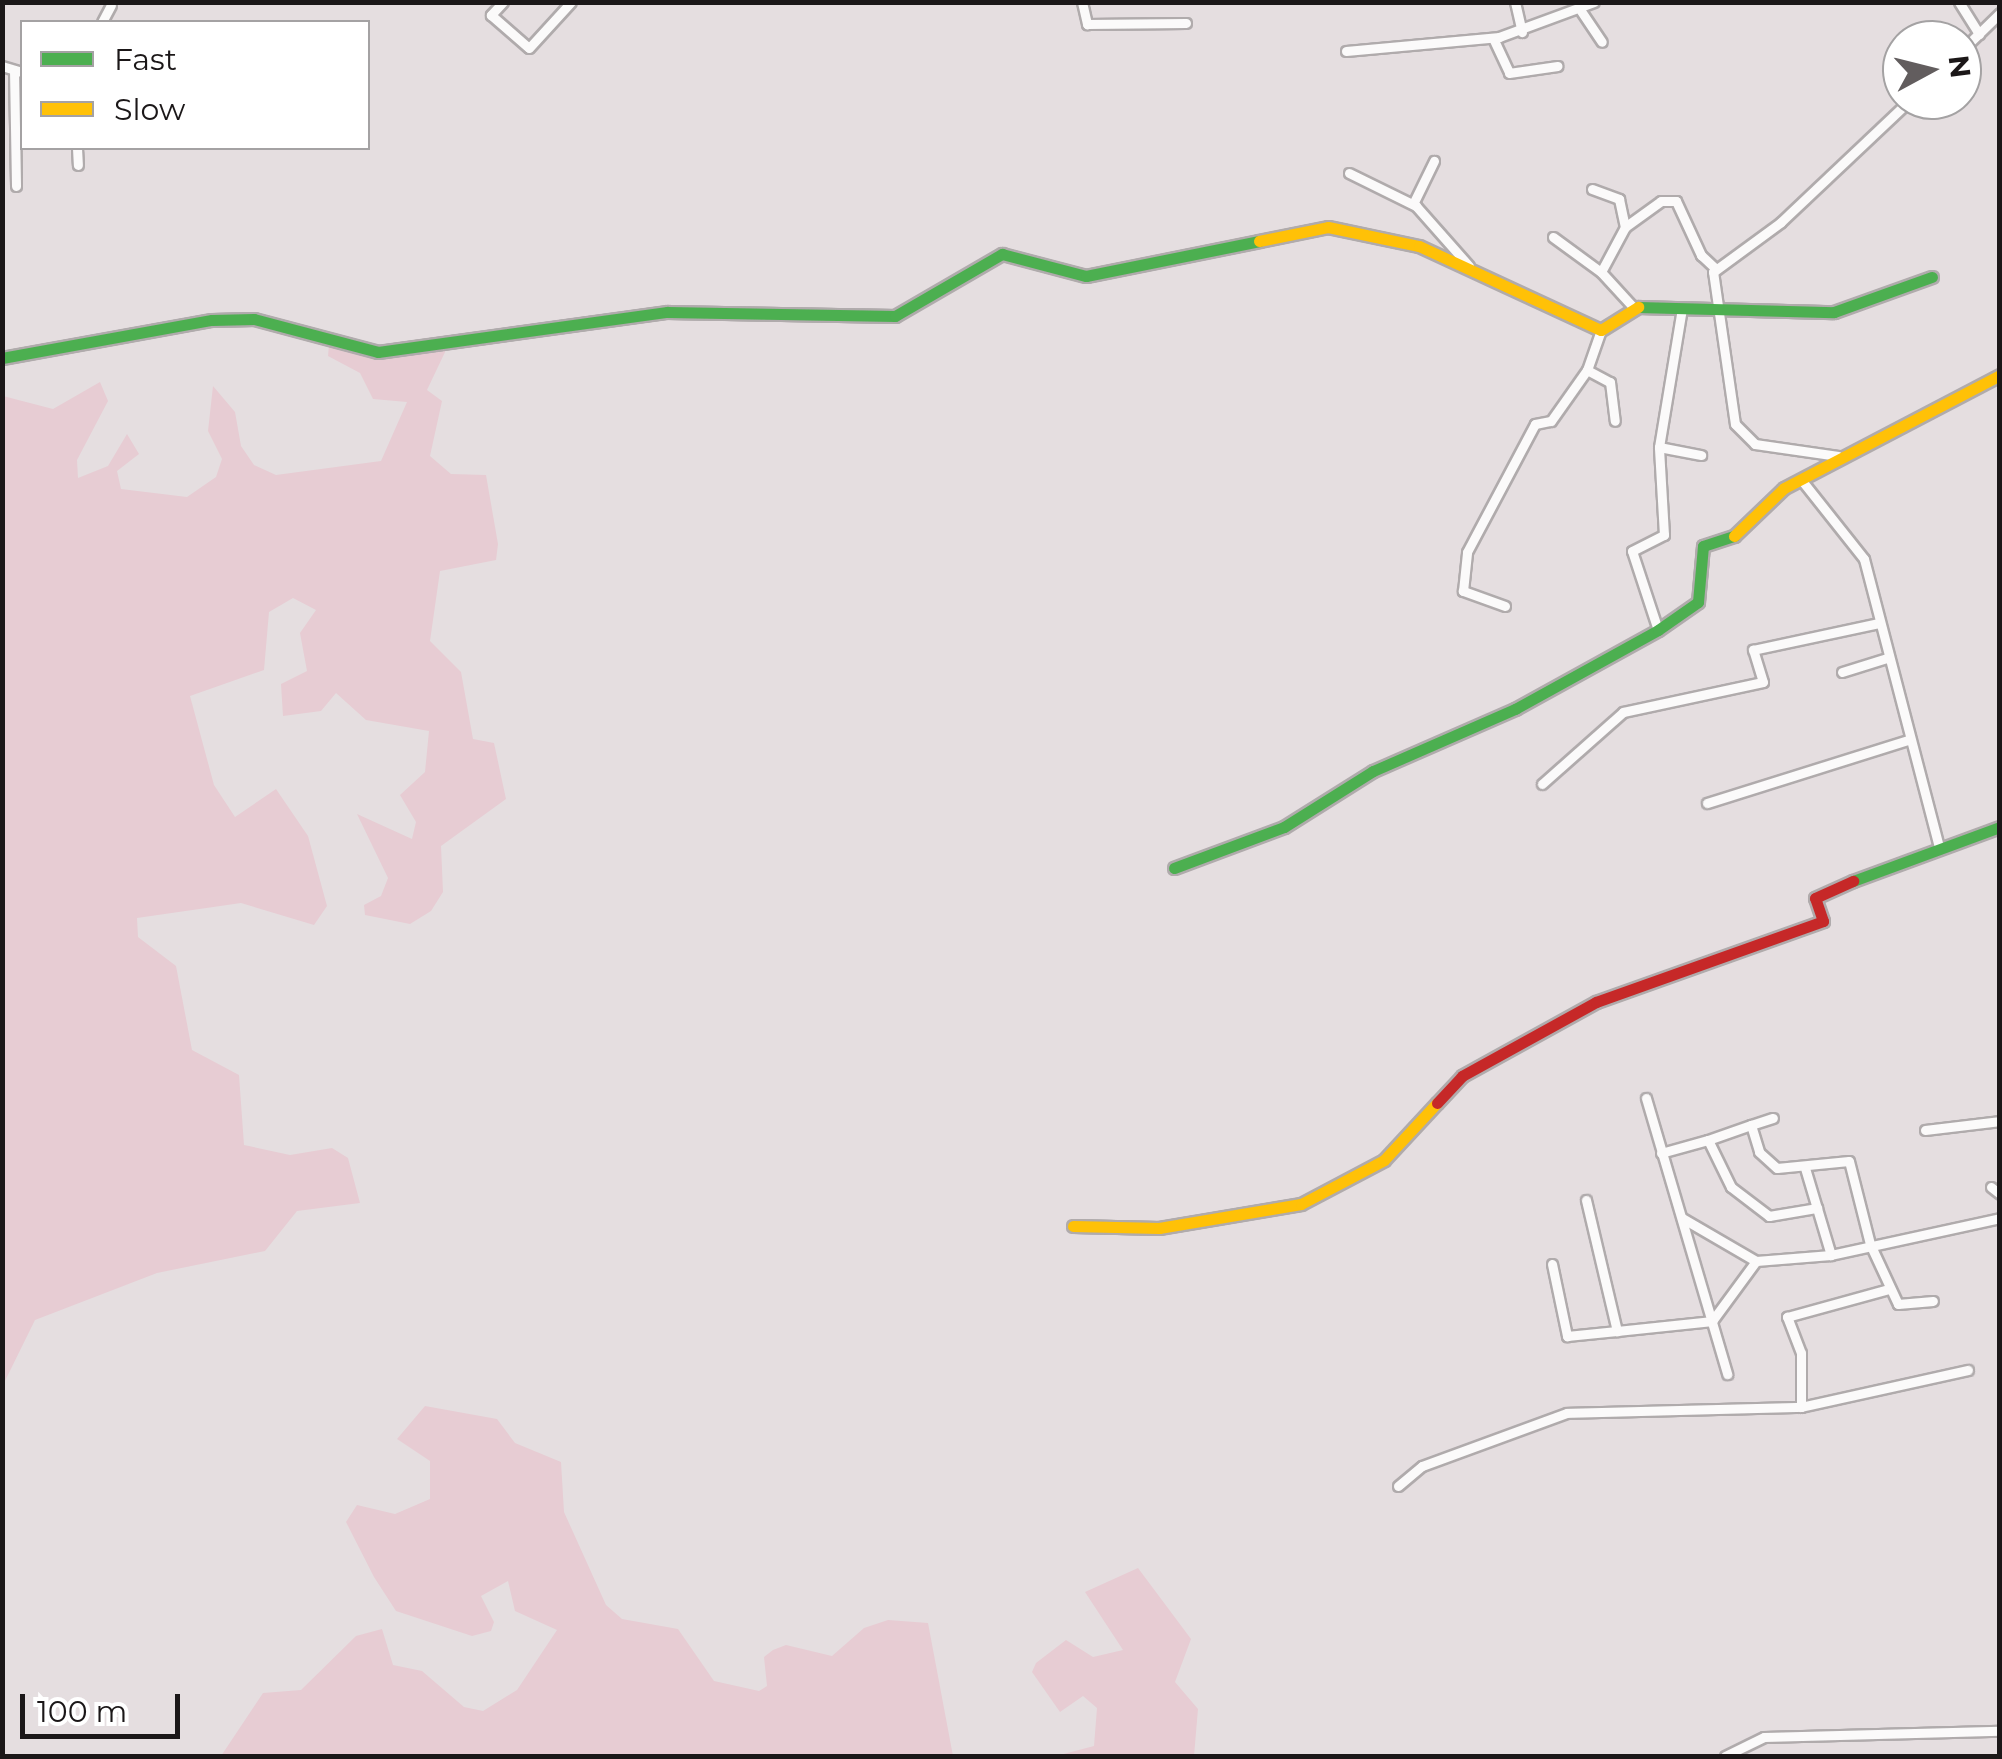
<!DOCTYPE html>
<html>
<head>
<meta charset="utf-8">
<style>
	body { margin:0 }
	#map { position:relative; width:2002px; height:1759px; overflow:hidden; background:#e5dee0; font-family:Montserrat,sans-serif }
	div>[style] { position:absolute }
	.green>* { inset:0; background:#e7ccd3 }
	.roads { filter:drop-shadow(2px 0 #b0abac) drop-shadow(-2px 0 #b0abac) drop-shadow(0 2px #b0abac) drop-shadow(0 -2px #b0abac) }
	.street>* { height:9px; margin:-4.5px; padding:0 4.5px; transform-origin:4.5px; border-radius:4.5px; background:#fbfafa }
	.fast>* { height:11px; margin:-5.5px; padding:0 5.5px; transform-origin:5.5px; border-radius:5.5px; background:#4caf50 }
	.slow>* { height:11px; margin:-5.5px; padding:0 5.5px; transform-origin:5.5px; border-radius:5.5px; background:#ffc107 }
	.jam>* { height:11px; margin:-5.5px; padding:0 5.5px; transform-origin:5.5px; border-radius:5.5px; background:#c62828 }
	span { translate:-50% -50%; white-space:nowrap; text-align:center; line-height:1.15; -webkit-text-stroke:10px #fff; paint-order:stroke }
	.frame { position:absolute; inset:0; border:5px solid #1b1718; pointer-events:none }
	.legend { position:absolute; left:20px; top:20px; width:350px; height:130px; box-sizing:border-box; background:#fff; border:2px solid #a4a2a3; margin:0; padding:12px 18px; list-style:none; font-size:30px; color:#1b1718 }
	.legend li { display:flex; align-items:center; gap:20px; height:50px }
	.legend b { width:50px; border:2px solid #a4a2a3 }
	.north { position:absolute; left:1882px; top:20px; width:100px; height:100px; box-sizing:border-box; background:#fff; border:2px solid #a4a2a3; border-radius:50%; rotate:83deg; font-size:28px; font-weight:700; line-height:40px; text-align:center; color:#1b1718 }
	.north::after { content:''; display:block; margin:auto; width:35px; height:45px; background:#625d5e; clip-path:polygon(50% 0,100% 100%,50% 72%,0 100%) }
	.scale { position:absolute; left:20px; top:1694px; width:160px; height:45px; box-sizing:border-box; border:5px solid #1b1718; border-top:0; padding-left:12px; font-size:30px; line-height:35px; white-space:nowrap; color:#1b1718; -webkit-text-stroke:8px #fff; paint-order:stroke }
</style>
</head>
<body>
<div id="map">
	<div class="green">
		<i style="clip-path:polygon(329px 345px,369px 356px,446px 350px,427px 390px,442px 401px,430px 456px,451px 474px,486px 475px,498px 544px,496px 560px,440px 571px,430px 641px,461px 672px,473px 739px,494px 743px,506px 799px,441px 846px,443px 892px,431px 911px,410px 924px,365px 915px,364px 905px,381px 896px,388px 878px,357px 814px,412px 839px,416px 822px,400px 795px,425px 772px,429px 731px,366px 720px,336px 693px,321px 711px,283px 716px,281px 684px,307px 671px,300px 633px,316px 610px,293px 598px,269px 612px,264px 670px,190px 696px,214px 785px,235px 817px,276px 789px,308px 836px,327px 906px,314px 925px,241px 903px,137px 918px,138px 937px,176px 966px,192px 1050px,239px 1075px,244px 1145px,290px 1155px,332px 1148px,348px 1158px,360px 1203px,297px 1211px,265px 1251px,157px 1273px,35px 1320px,3px 1385px,3px 396px,53px 409px,100px 382px,108px 401px,77px 460px,78px 478px,108px 466px,127px 434px,139px 454px,117px 471px,121px 489px,187px 497px,216px 477px,222px 459px,208px 431px,213px 386px,235px 412px,241px 446px,254px 465px,276px 475px,381px 461px,407px 402px,373px 399px,360px 373px,328px 356px)"></i>
		<i style="clip-path:polygon(425px 1406px,497px 1419px,515px 1443px,561px 1462px,564px 1512px,606px 1605px,622px 1619px,678px 1629px,714px 1681px,759px 1691px,767px 1686px,764px 1657px,773px 1650px,786px 1645px,832px 1656px,864px 1628px,888px 1620px,928px 1623px,953px 1756px,221px 1756px,263px 1693px,301px 1690px,356px 1636px,382px 1629px,393px 1665px,422px 1671px,464px 1707px,483px 1711px,517px 1690px,557px 1630px,515px 1611px,508px 1581px,481px 1596px,494px 1622px,491px 1631px,472px 1636px,396px 1611px,374px 1577px,346px 1522px,357px 1505px,395px 1514px,430px 1499px,430px 1461px,397px 1439px)"></i>
		<i style="clip-path:polygon(1138px 1568px,1191px 1639px,1175px 1682px,1198px 1709px,1194px 1756px,1056px 1756px,1094px 1746px,1097px 1708px,1083px 1696px,1060px 1712px,1032px 1672px,1036px 1663px,1066px 1640px,1093px 1657px,1123px 1650px,1085px 1592px)"></i>
	</div>
	<div class="roads">
		<div class="street">
			<i style="left:503px;top:2px;width:18px;rotate:133deg"></i>
			<i style="left:491px;top:15px;width:50px;rotate:41deg"></i>
			<i style="left:529px;top:48px;width:62px;rotate:-47.6deg"></i>
			<i style="left:1082px;top:2px;width:23px;rotate:77deg"></i>
			<i style="left:1087px;top:24px;width:99px;rotate:-0.6deg"></i>
			<i style="left:1515px;top:2px;width:31px;rotate:77deg"></i>
			<i style="left:1959px;top:2px;width:38px;rotate:58deg"></i>
			<i style="left:1581px;top:11px;width:37px;rotate:56deg"></i>
			<i style="left:102px;top:22px;width:19px;rotate:-62deg"></i>
			<i style="left:1493px;top:38px;width:38px;rotate:65deg"></i>
			<i style="left:1509px;top:73px;width:49px;rotate:-8.3deg"></i>
			<i style="left:1962px;top:50px;width:53px;rotate:-44.2deg"></i>
			<i style="left:1346px;top:51px;width:154px;rotate:-5.2deg"></i>
			<i style="left:1499px;top:37px;width:101px;rotate:-20.2deg"></i>
			<i style="left:2px;top:66px;width:21px;rotate:17deg"></i>
			<i style="left:14px;top:70px;width:116px;rotate:89deg"></i>
			<i style="left:77px;top:148px;width:17px;rotate:87deg"></i>
			<i style="left:1349px;top:173px;width:75px;rotate:26.2deg"></i>
			<i style="left:1416px;top:206px;width:80px;rotate:48.5deg"></i>
			<i style="left:1592px;top:189px;width:29px;rotate:20deg"></i>
			<i style="left:1619px;top:199px;width:29px;rotate:78deg"></i>
			<i style="left:1413px;top:204px;width:48px;rotate:-64deg"></i>
			<i style="left:1553px;top:237px;width:59px;rotate:36.1deg"></i>
			<i style="left:1634px;top:308px;width:49px;rotate:-132.5deg"></i>
			<i style="left:1601px;top:272px;width:51px;rotate:-61.9deg"></i>
			<i style="left:1625px;top:227px;width:44px;rotate:-35.8deg"></i>
			<i style="left:1661px;top:201px;width:15px"></i>
			<i style="left:1676px;top:201px;width:60px;rotate:65.2deg"></i>
			<i style="left:1701px;top:255px;width:19px;rotate:43deg"></i>
			<i style="left:1601px;top:330px;width:42px;rotate:109.3deg"></i>
			<i style="left:1587px;top:370px;width:26px;rotate:28deg"></i>
			<i style="left:1610px;top:382px;width:39px;rotate:83deg"></i>
			<i style="left:1659px;top:447px;width:43px;rotate:10.8deg"></i>
			<i style="left:1838px;top:456px;width:84px;rotate:-171.8deg"></i>
			<i style="left:1755px;top:444px;width:28px;rotate:-135deg"></i>
			<i style="left:1735px;top:424px;width:154px;rotate:-98.2deg"></i>
			<i style="left:1713px;top:272px;width:84px;rotate:-36.3deg"></i>
			<i style="left:1781px;top:222px;width:178px;rotate:-43.4deg"></i>
			<i style="left:1803px;top:482px;width:98px;rotate:51.6deg"></i>
			<i style="left:1864px;top:559px;width:294px;rotate:75.4deg"></i>
			<i style="left:1505px;top:606px;width:45px;rotate:-160.3deg"></i>
			<i style="left:1463px;top:591px;width:39px;rotate:-84deg"></i>
			<i style="left:1467px;top:552px;width:145px;rotate:-62deg"></i>
			<i style="left:1535px;top:424px;width:16px;rotate:-11deg"></i>
			<i style="left:1551px;top:421px;width:62px;rotate:-54.8deg"></i>
			<i style="left:1658px;top:630px;width:83px;rotate:-108.2deg"></i>
			<i style="left:1632px;top:551px;width:36px;rotate:-27deg"></i>
			<i style="left:1664px;top:535px;width:88px;rotate:-93.3deg"></i>
			<i style="left:1659px;top:447px;width:141px;rotate:-80.6deg"></i>
			<i style="left:1842px;top:672px;width:47px;rotate:-17.3deg"></i>
			<i style="left:1542px;top:784px;width:108px;rotate:-41.6deg"></i>
			<i style="left:1623px;top:712px;width:143px;rotate:-12.1deg"></i>
			<i style="left:1763px;top:682px;width:34px;rotate:-107deg"></i>
			<i style="left:1753px;top:650px;width:129px;rotate:-12.1deg"></i>
			<i style="left:1707px;top:803px;width:211px;rotate:-17.4deg"></i>
			<i style="left:1646px;top:1098px;width:288px;rotate:73.6deg"></i>
			<i style="left:1751px;top:1125px;width:23px;rotate:-18deg"></i>
			<i style="left:1925px;top:1130px;width:76px;rotate:-6.8deg"></i>
			<i style="left:1708px;top:1140px;width:46px;rotate:-19.2deg"></i>
			<i style="left:1751px;top:1125px;width:28px;rotate:73deg"></i>
			<i style="left:1759px;top:1152px;width:24px;rotate:42deg"></i>
			<i style="left:1777px;top:1168px;width:72px;rotate:-5.6deg"></i>
			<i style="left:1849px;top:1161px;width:86px;rotate:75.8deg"></i>
			<i style="left:1870px;top:1244px;width:66px;rotate:65deg"></i>
			<i style="left:1898px;top:1304px;width:35px;rotate:-5deg"></i>
			<i style="left:1661px;top:1153px;width:49px;rotate:-15.5deg"></i>
			<i style="left:1708px;top:1140px;width:52px;rotate:63.9deg"></i>
			<i style="left:1731px;top:1187px;width:48px;rotate:37.3deg"></i>
			<i style="left:1769px;top:1216px;width:49px;rotate:-9.5deg"></i>
			<i style="left:1805px;top:1168px;width:91px;rotate:73.4deg"></i>
			<i style="left:1991px;top:1187px;width:11px;rotate:38deg"></i>
			<i style="left:1586px;top:1200px;width:135px;rotate:76.7deg"></i>
			<i style="left:1617px;top:1331px;width:96px;rotate:-6deg"></i>
			<i style="left:1712px;top:1321px;width:74px;rotate:-53.7deg"></i>
			<i style="left:1682px;top:1218px;width:86px;rotate:30.2deg"></i>
			<i style="left:1756px;top:1261px;width:75px;rotate:-4.6deg"></i>
			<i style="left:1831px;top:1255px;width:173px;rotate:-12.3deg"></i>
			<i style="left:1552px;top:1264px;width:74px;rotate:78.2deg"></i>
			<i style="left:1567px;top:1336px;width:50px;rotate:-5.7deg"></i>
			<i style="left:1801px;top:1407px;width:171px;rotate:-12.5deg"></i>
			<i style="left:1398px;top:1486px;width:31px;rotate:-40deg"></i>
			<i style="left:1422px;top:1466px;width:154px;rotate:-20.1deg"></i>
			<i style="left:1567px;top:1413px;width:234px;rotate:-1.5deg"></i>
			<i style="left:1801px;top:1407px;width:54px;rotate:-90deg"></i>
			<i style="left:1801px;top:1353px;width:39px;rotate:-111deg"></i>
			<i style="left:1787px;top:1317px;width:106px;rotate:-15.4deg"></i>
			<i style="left:1725px;top:1756px;width:43px;rotate:-26deg"></i>
			<i style="left:1764px;top:1737px;width:236px;rotate:-1.5deg"></i>
		</div>
		<div class="fast">
			<i style="left:1638px;top:307px;width:196px;rotate:1.5deg"></i>
			<i style="left:1834px;top:312px;width:104px;rotate:-19.7deg"></i>
			<i style="left:2px;top:358px;width:213px;rotate:-10.3deg"></i>
			<i style="left:212px;top:320px;width:42px;rotate:-1.4deg"></i>
			<i style="left:254px;top:319px;width:128px;rotate:14.9deg"></i>
			<i style="left:378px;top:352px;width:292px;rotate:-7.9deg"></i>
			<i style="left:667px;top:312px;width:228px;rotate:1deg"></i>
			<i style="left:895px;top:316px;width:124px;rotate:-30.1deg"></i>
			<i style="left:1002px;top:254px;width:87px;rotate:14.7deg"></i>
			<i style="left:1086px;top:276px;width:177px;rotate:-11.4deg"></i>
			<i style="left:1174px;top:868px;width:117px;rotate:-20.4deg"></i>
			<i style="left:1284px;top:827px;width:105px;rotate:-32.2deg"></i>
			<i style="left:1373px;top:771px;width:155px;rotate:-23.6deg"></i>
			<i style="left:1515px;top:709px;width:163px;rotate:-28.9deg"></i>
			<i style="left:1658px;top:630px;width:49px;rotate:-35deg"></i>
			<i style="left:1698px;top:602px;width:56px;rotate:-84.9deg"></i>
			<i style="left:1703px;top:546px;width:33px;rotate:-18deg"></i>
			<i style="left:1853px;top:881px;width:157px;rotate:-20.2deg"></i>
		</div>
		<div class="slow">
			<i style="left:1259px;top:241px;width:70px;rotate:-11.5deg"></i>
			<i style="left:1328px;top:227px;width:93px;rotate:11.8deg"></i>
			<i style="left:1419px;top:246px;width:200px;rotate:24.8deg"></i>
			<i style="left:1601px;top:330px;width:44px;rotate:-31.9deg"></i>
			<i style="left:1734px;top:536px;width:69px;rotate:-43.8deg"></i>
			<i style="left:1784px;top:488px;width:244px;rotate:-27.6deg"></i>
			<i style="left:1073px;top:1226px;width:86px;rotate:1.3deg"></i>
			<i style="left:1159px;top:1228px;width:144px;rotate:-9.6deg"></i>
			<i style="left:1301px;top:1204px;width:94px;rotate:-27.9deg"></i>
			<i style="left:1384px;top:1160px;width:78px;rotate:-47.1deg"></i>
		</div>
		<div class="jam">
			<i style="left:1437px;top:1103px;width:37px;rotate:-47deg"></i>
			<i style="left:1462px;top:1076px;width:153px;rotate:-28.9deg"></i>
			<i style="left:1596px;top:1002px;width:241px;rotate:-19.6deg"></i>
			<i style="left:1823px;top:921px;width:24px;rotate:-109deg"></i>
			<i style="left:1815px;top:898px;width:42px;rotate:-24.1deg"></i>
		</div>
	</div>
	<div class="frame"></div>
	<ul class="legend">
	<li><b style="height:12px;background:#4caf50"></b>Fast</li>
	<li><b style="height:12px;background:#ffc107"></b>Slow</li>
	</ul>
	<div class="north">N</div>
	<div class="scale">100 m</div>
</div>
</body>
</html>
